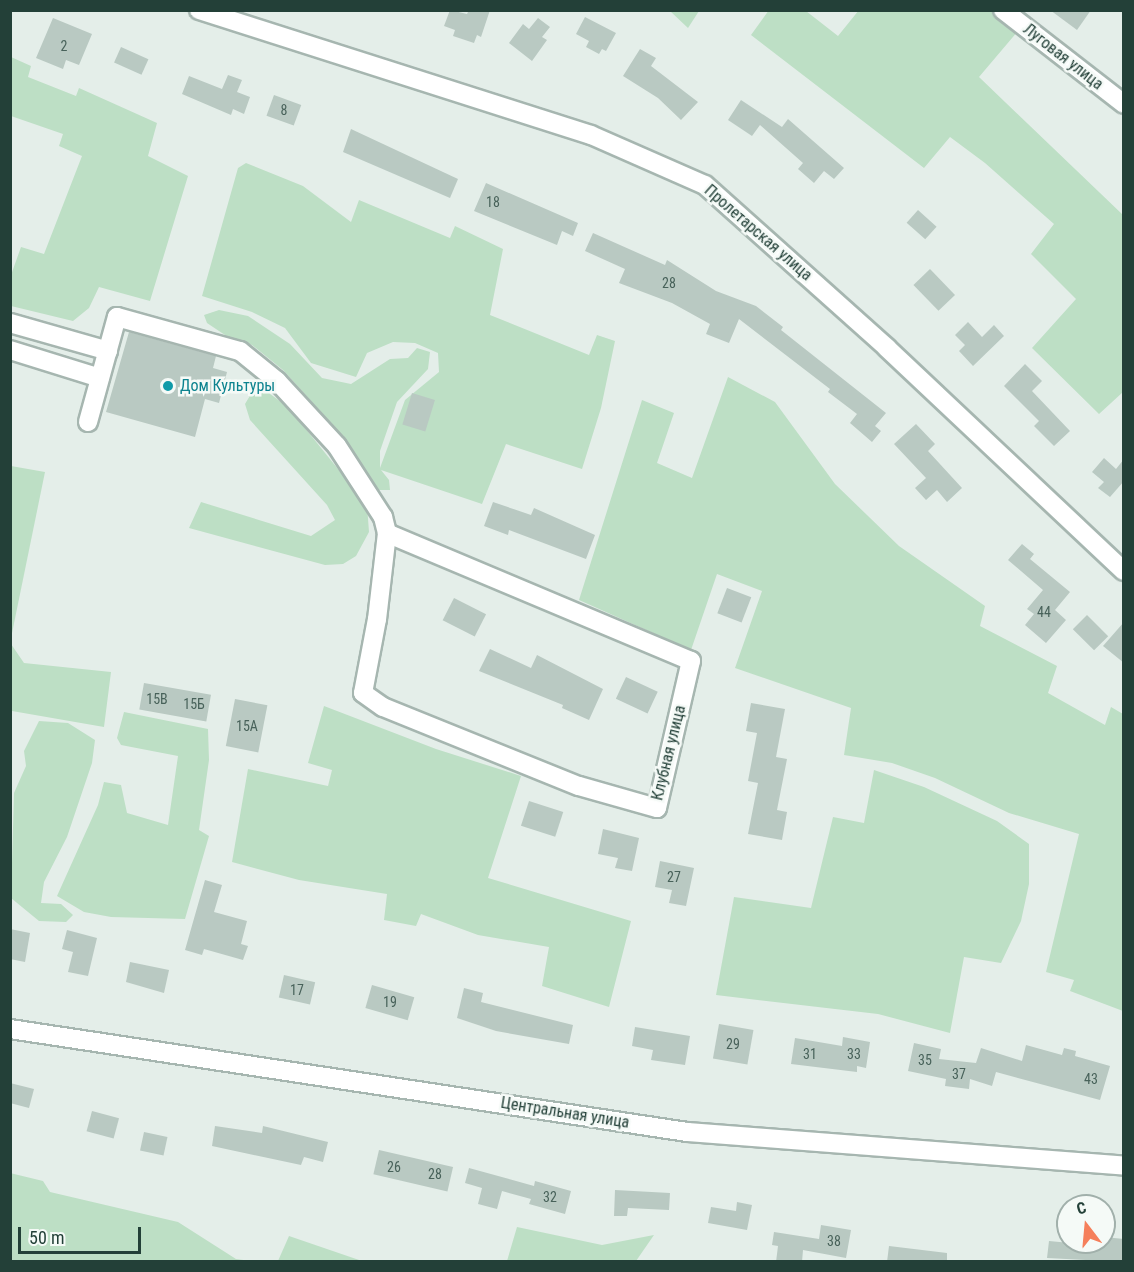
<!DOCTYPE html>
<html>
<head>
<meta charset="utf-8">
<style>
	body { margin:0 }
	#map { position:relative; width:1134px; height:1272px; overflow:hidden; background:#e4eee9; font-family:"Roboto Condensed",sans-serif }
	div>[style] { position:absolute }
	.green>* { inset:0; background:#bddfc5 }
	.building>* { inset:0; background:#b9c9c2; transform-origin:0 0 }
	.roads { filter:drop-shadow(2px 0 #a6b6b0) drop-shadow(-2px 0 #a6b6b0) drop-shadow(0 2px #a6b6b0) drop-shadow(0 -2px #a6b6b0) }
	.minor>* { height:18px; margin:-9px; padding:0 9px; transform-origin:9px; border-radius:9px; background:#fff }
	.dots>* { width:16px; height:16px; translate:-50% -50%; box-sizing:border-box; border:3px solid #f5faf7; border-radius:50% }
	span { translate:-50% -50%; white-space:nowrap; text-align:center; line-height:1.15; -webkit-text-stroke:5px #f5faf7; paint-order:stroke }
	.number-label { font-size:14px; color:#48625a }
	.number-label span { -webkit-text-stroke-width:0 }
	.street-label { font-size:16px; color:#234038 }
	.culture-label { font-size:16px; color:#0d838f }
	.left { translate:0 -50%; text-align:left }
	.frame { position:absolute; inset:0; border:12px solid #234038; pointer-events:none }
	.north { position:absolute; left:1056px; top:1194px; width:60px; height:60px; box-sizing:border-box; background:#f5faf7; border:2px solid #a1b0ab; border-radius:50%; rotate:344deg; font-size:16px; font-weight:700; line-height:24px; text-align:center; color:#234038 }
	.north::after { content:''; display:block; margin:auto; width:21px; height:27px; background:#f57f5b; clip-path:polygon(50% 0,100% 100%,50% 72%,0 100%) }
	.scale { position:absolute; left:18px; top:1227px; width:123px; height:27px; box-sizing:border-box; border:3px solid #234038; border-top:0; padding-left:8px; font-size:18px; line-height:21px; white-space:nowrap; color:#234038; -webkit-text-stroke:4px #f5faf7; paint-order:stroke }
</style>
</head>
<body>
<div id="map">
	<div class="green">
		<i style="clip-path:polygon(769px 10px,806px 11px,838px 36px,859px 10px,993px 11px,1018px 31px,979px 77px,1123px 215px,1123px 392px,1099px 414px,1032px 348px,1076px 299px,1031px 254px,1054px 224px,985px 163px,950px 137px,924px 168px,751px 35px)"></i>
		<i style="clip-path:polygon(670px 11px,699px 11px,688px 28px)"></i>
		<i style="clip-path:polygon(11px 57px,31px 66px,28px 77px,76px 96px,79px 88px,157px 123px,148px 156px,188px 176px,150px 301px,99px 287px,89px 308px,73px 321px,11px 306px,11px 275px,21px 247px,44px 254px,82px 156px,59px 146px,63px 134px,11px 116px)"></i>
		<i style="clip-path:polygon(246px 163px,303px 186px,351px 222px,359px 200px,450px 238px,455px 226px,503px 249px,490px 315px,589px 355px,597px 335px,615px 341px,601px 408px,582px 469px,506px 444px,482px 504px,381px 470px,389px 480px,390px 490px,379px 490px,330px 422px,283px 370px,252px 345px,228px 337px,207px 323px,204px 315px,219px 310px,248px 316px,290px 344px,322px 378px,351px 384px,390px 359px,408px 358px,417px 348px,430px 352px,428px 369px,397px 402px,380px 451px,380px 468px,405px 400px,439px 372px,438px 353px,415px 343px,393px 342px,367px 353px,356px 377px,311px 363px,285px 328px,252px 312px,202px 296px,238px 168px)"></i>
		<i style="clip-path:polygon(728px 377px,775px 402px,835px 484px,899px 546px,985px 606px,980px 626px,1057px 666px,1048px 693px,1105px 725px,1111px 707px,1123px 714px,1123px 1011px,1070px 991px,1074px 980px,1046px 972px,1079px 834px,1009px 813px,935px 778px,892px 763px,844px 755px,851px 708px,735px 668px,762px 591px,717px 574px,691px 650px,579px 600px,642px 400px,674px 413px,657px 463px,692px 478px)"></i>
		<i style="clip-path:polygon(266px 391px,288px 407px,367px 505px,369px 532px,356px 556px,343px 564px,325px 565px,189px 528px,201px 502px,311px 536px,335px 520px,327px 505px,250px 420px,245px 404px,251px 394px)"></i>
		<i style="clip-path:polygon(11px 466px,45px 472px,11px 638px,10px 466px)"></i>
		<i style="clip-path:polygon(11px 644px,24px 663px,111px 672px,104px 727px,12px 711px,11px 714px)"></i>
		<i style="clip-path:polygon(324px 706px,436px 749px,521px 776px,488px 878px,631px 921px,609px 1007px,542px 986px,549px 947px,478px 935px,421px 914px,416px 926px,384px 920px,387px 894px,299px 880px,232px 862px,248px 769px,328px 786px,332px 770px,308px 763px)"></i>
		<i style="clip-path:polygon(124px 712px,208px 729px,209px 760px,199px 830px,209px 836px,185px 919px,111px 917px,84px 912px,57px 896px,98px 805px,104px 782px,121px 785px,127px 813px,168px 825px,178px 756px,121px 745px,117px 738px)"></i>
		<i style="clip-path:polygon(39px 721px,68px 723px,95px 740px,92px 763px,67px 837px,44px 882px,41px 903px,61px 904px,73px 915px,66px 922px,39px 921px,11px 898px,14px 793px,26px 766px,24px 751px)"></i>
		<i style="clip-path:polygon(874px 770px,924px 787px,997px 821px,1029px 844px,1029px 884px,1021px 921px,1001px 963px,964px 957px,950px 1033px,878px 1014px,716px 995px,734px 897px,811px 908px,833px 817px,864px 823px)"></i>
		<i style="clip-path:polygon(10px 1173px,43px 1181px,50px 1192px,178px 1222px,236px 1259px,251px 1261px,11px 1261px)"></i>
		<i style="clip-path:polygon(517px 1227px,602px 1245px,654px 1235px,636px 1261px,507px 1261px)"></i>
		<i style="clip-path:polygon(289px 1236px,362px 1261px,278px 1261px)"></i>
	</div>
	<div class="building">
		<i style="clip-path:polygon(450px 10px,467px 14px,469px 10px,490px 10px,481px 37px,477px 35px,474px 43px,453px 36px,455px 30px,444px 26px)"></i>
		<i style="clip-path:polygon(1050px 10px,1091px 10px,1077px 30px)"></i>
		<i style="clip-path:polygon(585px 17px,616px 33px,606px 51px,602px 49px,599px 54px,586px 47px,589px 41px,576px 34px)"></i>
		<i style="clip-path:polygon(53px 18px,92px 34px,79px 65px,66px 60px,63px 69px,36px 58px)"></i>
		<i style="clip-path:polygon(538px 18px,550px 27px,542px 37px,547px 40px,532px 61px,509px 43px,523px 24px,529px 29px)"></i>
		<i style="left:121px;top:47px;width:30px;height:17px;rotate:24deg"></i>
		<i style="clip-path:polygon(640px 49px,656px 58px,651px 66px,698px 102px,681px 120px,658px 98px,623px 76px)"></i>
		<i style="clip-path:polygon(228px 75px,242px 80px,237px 92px,250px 97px,244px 114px,233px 109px,231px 115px,182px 94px,189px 76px,222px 89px)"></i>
		<i style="left:274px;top:95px;width:29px;height:22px;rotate:20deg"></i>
		<i style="clip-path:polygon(741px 100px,782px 127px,788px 119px,844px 168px,834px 179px,824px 171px,814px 183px,798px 169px,803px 163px,760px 125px,752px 136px,728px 120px)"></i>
		<i style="clip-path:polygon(351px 129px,458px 179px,450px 198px,343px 152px)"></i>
		<i style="clip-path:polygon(486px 183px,578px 223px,573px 236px,562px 231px,557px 245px,474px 211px)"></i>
		<i style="left:918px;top:210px;width:25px;height:17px;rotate:42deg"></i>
		<i style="clip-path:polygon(593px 233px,665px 265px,667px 260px,716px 291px,756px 306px,783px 327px,781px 330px,886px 413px,875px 426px,881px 431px,872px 442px,850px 423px,857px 414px,828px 392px,830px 389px,739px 319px,729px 343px,706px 334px,710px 324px,672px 303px,619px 283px,625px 269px,585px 251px)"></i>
		<i style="left:930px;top:269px;width:36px;height:23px;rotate:46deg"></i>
		<i style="clip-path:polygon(968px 322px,982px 337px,994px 325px,1004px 336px,973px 366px,959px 351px,965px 345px,955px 335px)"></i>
		<i style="clip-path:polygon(129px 332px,216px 356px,213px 368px,227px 372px,219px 403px,205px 399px,195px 437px,106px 412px)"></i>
		<i style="clip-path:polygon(1025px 364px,1042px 381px,1032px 391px,1070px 431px,1054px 446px,1034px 426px,1039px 421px,1004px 386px)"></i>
		<i style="left:412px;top:393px;width:24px;height:33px;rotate:17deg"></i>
		<i style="clip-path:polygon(916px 424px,935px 444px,928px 451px,962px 488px,947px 502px,937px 490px,926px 500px,915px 488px,926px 478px,894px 444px)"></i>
		<i style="clip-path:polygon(1104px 458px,1116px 469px,1124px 459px,1124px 481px,1110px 497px,1098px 488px,1104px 482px,1092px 472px)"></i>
		<i style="clip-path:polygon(493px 502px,531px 515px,534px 508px,595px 535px,586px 559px,509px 530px,508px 535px,484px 526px)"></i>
		<i style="clip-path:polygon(1022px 544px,1034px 554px,1030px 559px,1070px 592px,1055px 610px,1066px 620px,1046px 643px,1025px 625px,1034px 614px,1027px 609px,1043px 590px,1008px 560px)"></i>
		<i style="left:727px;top:588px;width:26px;height:27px;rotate:21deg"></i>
		<i style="left:454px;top:598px;width:36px;height:25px;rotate:27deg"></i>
		<i style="left:1087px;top:615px;width:30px;height:20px;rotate:45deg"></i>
		<i style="clip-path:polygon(1124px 622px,1124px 663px,1103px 646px)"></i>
		<i style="clip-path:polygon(490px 649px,531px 668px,537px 655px,603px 689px,589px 720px,562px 708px,563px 705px,479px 671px)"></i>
		<i style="left:626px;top:677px;width:35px;height:24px;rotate:25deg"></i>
		<i style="left:144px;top:683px;width:68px;height:27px;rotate:10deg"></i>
		<i style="left:235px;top:699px;width:33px;height:48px;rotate:11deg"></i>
		<i style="clip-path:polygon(751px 703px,785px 709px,776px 757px,787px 759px,777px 810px,787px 812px,782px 840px,748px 834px,758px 783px,748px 781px,757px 733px,746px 731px)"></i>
		<i style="left:529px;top:801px;width:36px;height:26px;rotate:18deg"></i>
		<i style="clip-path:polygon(603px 829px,639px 838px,632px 871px,615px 868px,618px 858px,598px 854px)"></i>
		<i style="clip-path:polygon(660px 861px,694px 868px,686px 906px,669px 903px,672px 890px,655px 887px)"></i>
		<i style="clip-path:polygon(205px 880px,222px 885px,214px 912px,247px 921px,241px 944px,248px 946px,243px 960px,204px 949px,202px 955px,185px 950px)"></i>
		<i style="clip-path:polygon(10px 929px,30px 933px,25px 962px,10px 959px)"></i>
		<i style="clip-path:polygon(67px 930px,97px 938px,88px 976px,68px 972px,73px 952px,62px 949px)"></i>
		<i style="clip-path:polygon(130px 962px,169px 970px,164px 993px,126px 982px)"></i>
		<i style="left:284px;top:975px;width:32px;height:23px;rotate:13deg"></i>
		<i style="left:372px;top:985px;width:44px;height:24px;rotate:16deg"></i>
		<i style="clip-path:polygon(464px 988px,483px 993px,481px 1002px,573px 1025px,569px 1044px,496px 1031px,457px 1018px)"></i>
		<i style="left:719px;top:1024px;width:35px;height:35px;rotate:10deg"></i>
		<i style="clip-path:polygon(635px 1027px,690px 1036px,685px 1065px,651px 1060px,653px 1050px,632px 1046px)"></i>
		<i style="clip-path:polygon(843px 1037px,870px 1042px,866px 1068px,857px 1066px,857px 1072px,791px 1064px,795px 1038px,842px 1046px)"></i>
		<i style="clip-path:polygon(914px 1043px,941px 1049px,939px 1059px,976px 1063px,981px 1048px,1022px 1061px,1026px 1045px,1062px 1055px,1064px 1048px,1076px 1051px,1075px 1056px,1110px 1066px,1100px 1100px,996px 1072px,992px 1086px,970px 1079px,969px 1089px,945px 1086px,946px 1079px,908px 1071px)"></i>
		<i style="clip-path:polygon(10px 1083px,34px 1089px,29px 1108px,10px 1103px)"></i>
		<i style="left:92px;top:1111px;width:28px;height:21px;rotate:15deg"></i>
		<i style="clip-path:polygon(215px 1126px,262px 1133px,263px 1126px,328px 1142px,323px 1162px,304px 1157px,301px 1165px,212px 1146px)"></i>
		<i style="left:144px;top:1132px;width:24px;height:19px;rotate:12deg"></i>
		<i style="left:379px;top:1150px;width:76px;height:25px;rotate:13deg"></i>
		<i style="clip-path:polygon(469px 1168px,534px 1186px,535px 1181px,571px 1191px,565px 1214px,529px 1204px,531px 1199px,502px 1191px,497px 1209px,478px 1204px,482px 1188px,465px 1183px)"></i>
		<i style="clip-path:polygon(615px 1190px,670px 1193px,669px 1210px,628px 1208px,627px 1216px,614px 1216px)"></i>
		<i style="clip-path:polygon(737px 1202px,752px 1205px,747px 1230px,708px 1223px,711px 1207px,736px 1211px)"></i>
		<i style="clip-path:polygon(821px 1225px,851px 1230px,846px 1258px,803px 1250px,802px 1262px,776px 1262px,778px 1246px,772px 1245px,774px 1232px,819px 1239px)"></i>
		<i style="clip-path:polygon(1104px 1237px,1124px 1239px,1124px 1262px,1047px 1258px,1049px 1241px,1101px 1246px)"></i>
		<i style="clip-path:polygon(889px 1246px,947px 1253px,947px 1262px,887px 1262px)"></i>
	</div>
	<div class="roads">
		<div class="minor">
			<i style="left:199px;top:10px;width:411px;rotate:17.7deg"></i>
			<i style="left:591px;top:135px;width:124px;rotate:23.7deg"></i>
			<i style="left:705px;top:185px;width:244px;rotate:41.8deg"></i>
			<i style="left:887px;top:348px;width:325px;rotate:43.3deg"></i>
			<i style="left:1003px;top:10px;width:153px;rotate:37.8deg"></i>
			<i style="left:10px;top:323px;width:102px;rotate:15.9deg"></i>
			<i style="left:10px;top:350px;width:94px;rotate:17.3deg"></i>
			<i style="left:88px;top:422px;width:109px;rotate:-74.6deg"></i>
			<i style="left:117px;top:317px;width:128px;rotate:15.5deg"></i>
			<i style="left:240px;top:351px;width:48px;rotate:39deg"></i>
			<i style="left:277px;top:381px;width:88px;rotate:47.3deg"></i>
			<i style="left:337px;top:446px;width:85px;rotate:57.1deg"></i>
			<i style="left:383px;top:517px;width:16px;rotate:76deg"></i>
			<i style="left:387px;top:533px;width:87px;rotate:96.6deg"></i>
			<i style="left:377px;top:619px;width:75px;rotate:100.7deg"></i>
			<i style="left:363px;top:693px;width:24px;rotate:35deg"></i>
			<i style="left:383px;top:707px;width:211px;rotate:22deg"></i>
			<i style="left:579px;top:786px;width:81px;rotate:15.8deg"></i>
			<i style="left:657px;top:808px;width:151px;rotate:-77deg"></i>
			<i style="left:691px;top:661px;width:330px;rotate:-157.2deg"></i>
			<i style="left:10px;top:1029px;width:685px;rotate:8.65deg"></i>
			<i style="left:687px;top:1132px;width:438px;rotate:4.4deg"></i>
		</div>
	</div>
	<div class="dots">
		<i style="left:168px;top:386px;background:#0f9aa8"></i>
	</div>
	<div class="number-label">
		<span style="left:64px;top:46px">2</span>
		<span style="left:284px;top:110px">8</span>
		<span style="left:493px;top:202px">18</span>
		<span style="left:669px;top:283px">28</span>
		<span style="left:1044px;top:612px">44</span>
		<span style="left:157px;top:699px">15В</span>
		<span style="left:194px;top:704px">15Б</span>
		<span style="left:247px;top:726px">15А</span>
		<span style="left:674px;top:877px">27</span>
		<span style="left:297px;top:990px">17</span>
		<span style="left:390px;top:1002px">19</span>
		<span style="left:733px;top:1044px">29</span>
		<span style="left:810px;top:1054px">31</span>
		<span style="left:854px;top:1054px">33</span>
		<span style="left:925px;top:1060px">35</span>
		<span style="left:959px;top:1074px">37</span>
		<span style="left:1091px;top:1079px">43</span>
		<span style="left:394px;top:1167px">26</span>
		<span style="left:435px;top:1174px">28</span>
		<span style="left:550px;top:1197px">32</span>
		<span style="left:834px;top:1241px">38</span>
	</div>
	<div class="street-label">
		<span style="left:1063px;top:57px;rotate:38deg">Луговая улица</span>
		<span style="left:758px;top:233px;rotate:41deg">Пролетарская улица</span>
		<span style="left:669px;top:753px;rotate:-76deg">Клубная улица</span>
		<span style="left:565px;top:1113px;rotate:9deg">Центральная улица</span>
	</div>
	<div class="culture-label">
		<span class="left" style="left:180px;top:386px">Дом Культуры</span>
	</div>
	<div class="frame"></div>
	<div class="north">С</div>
	<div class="scale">50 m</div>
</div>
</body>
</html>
